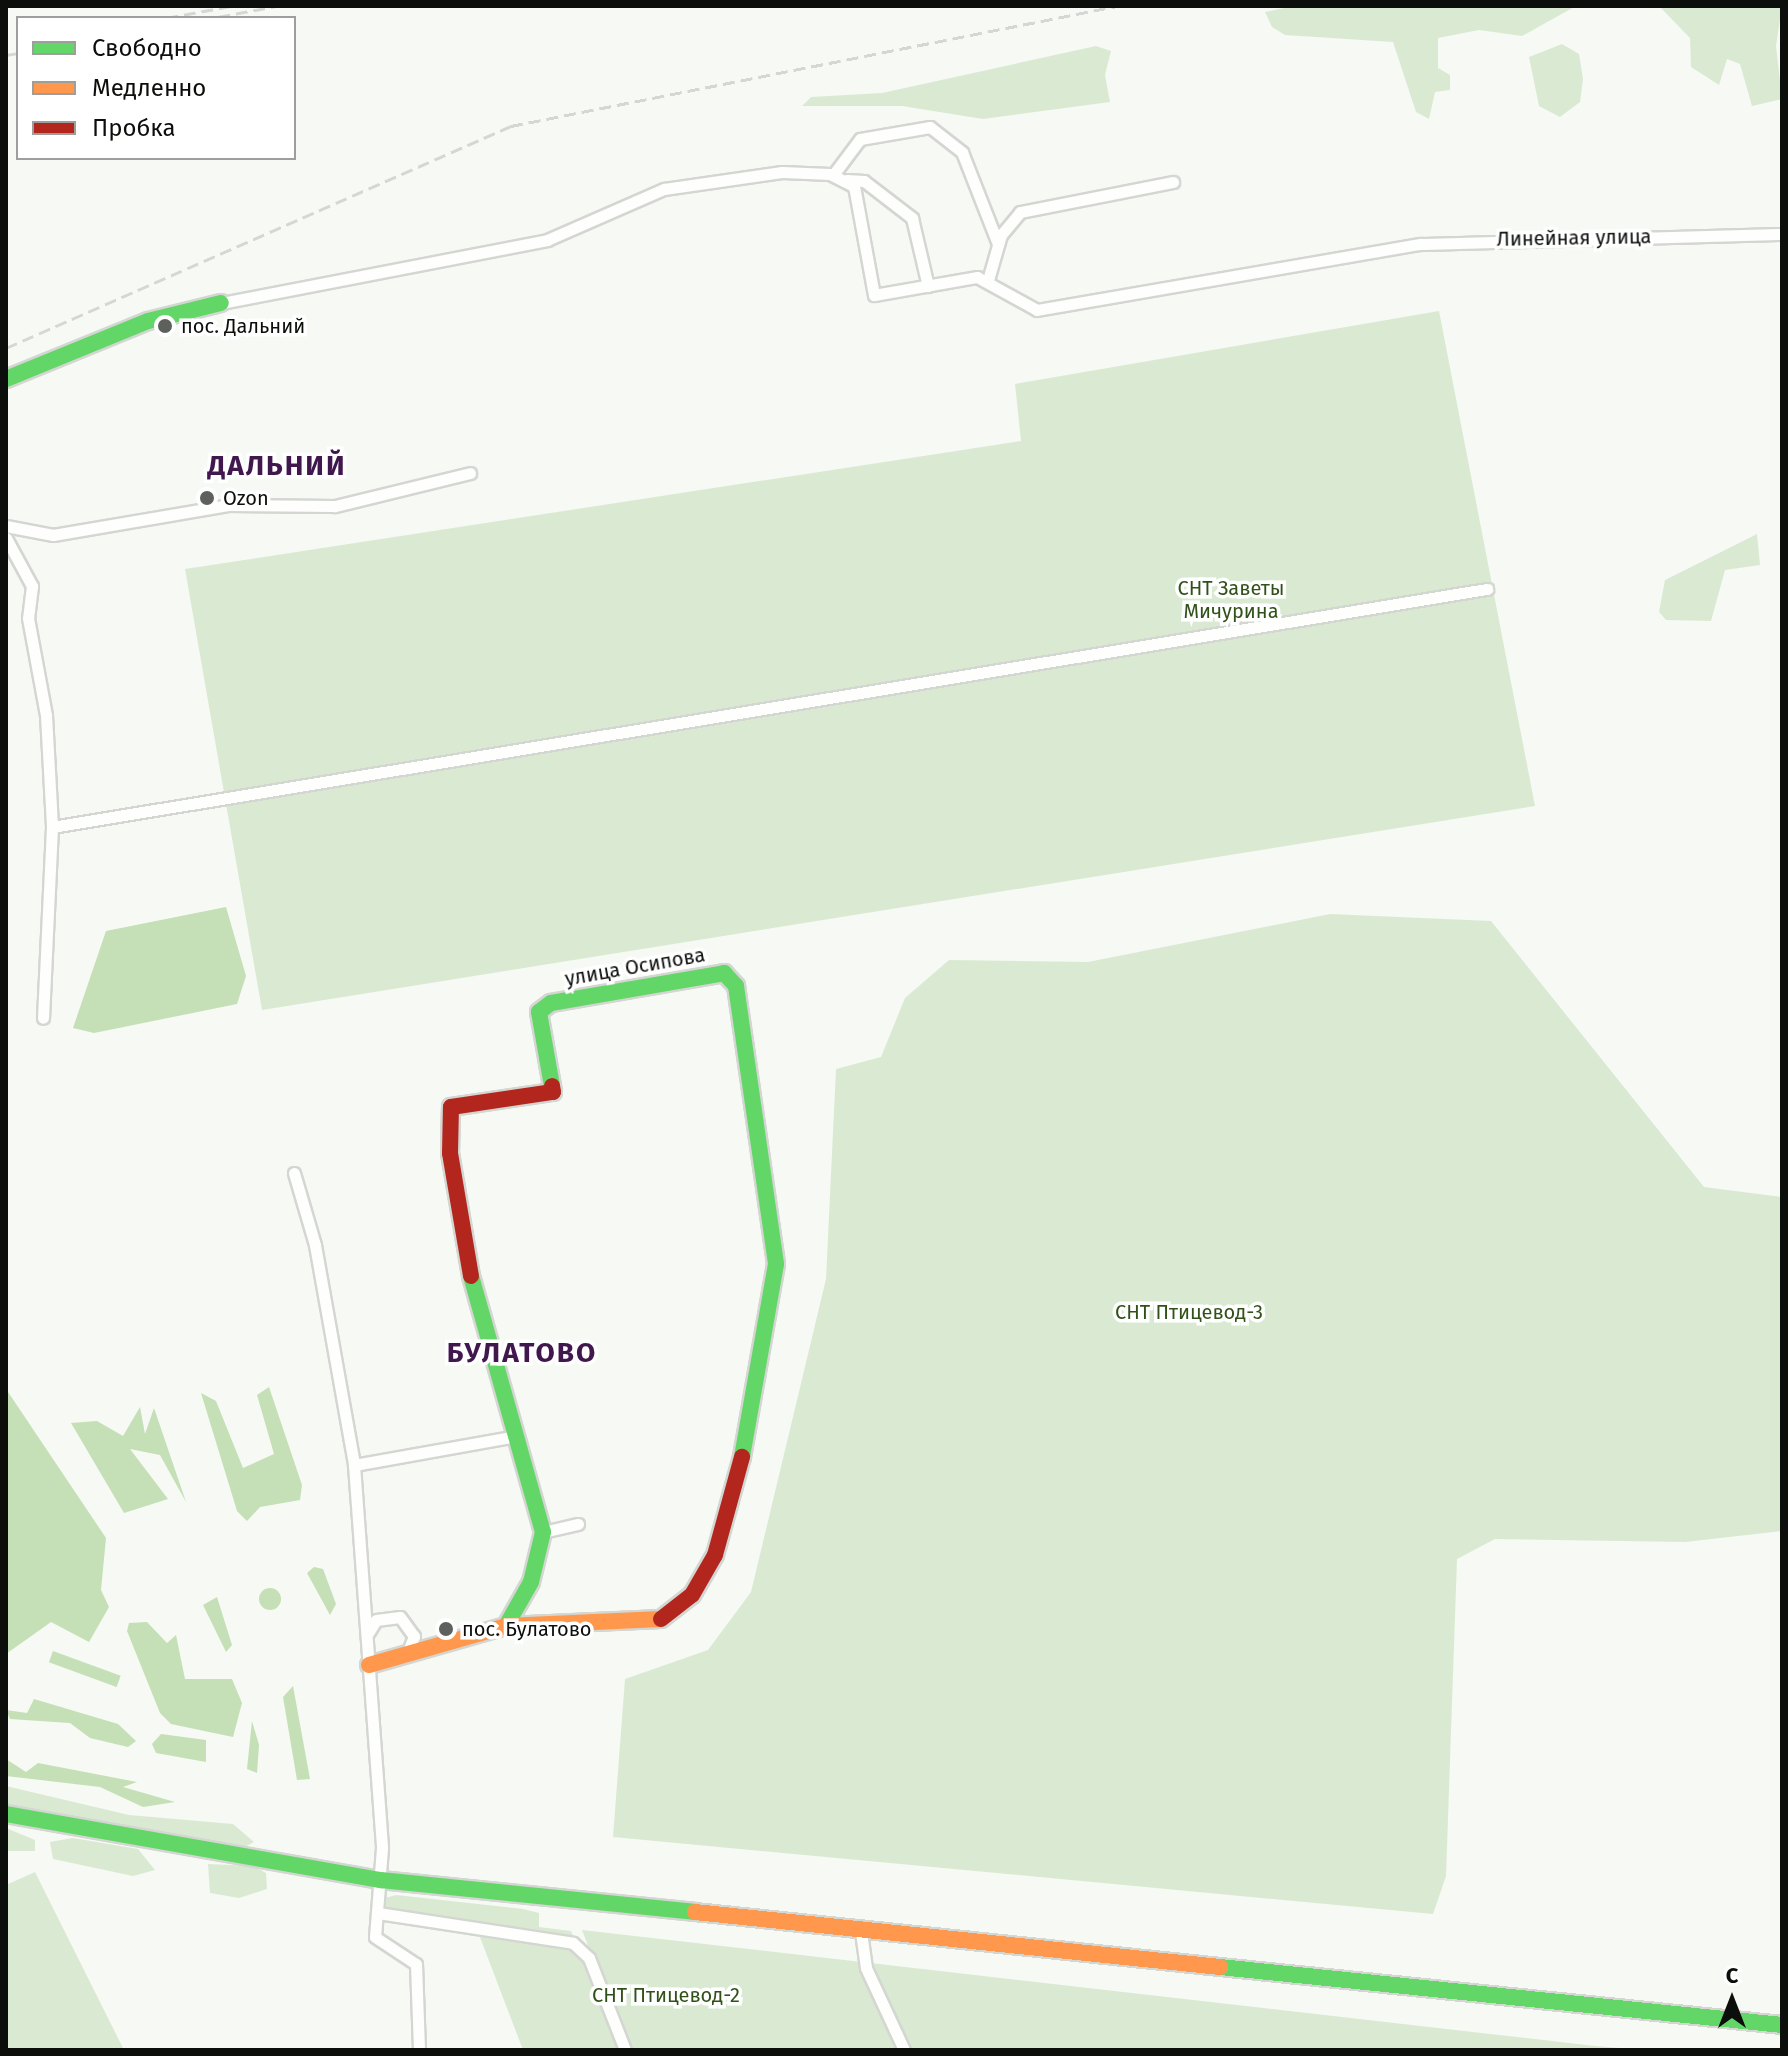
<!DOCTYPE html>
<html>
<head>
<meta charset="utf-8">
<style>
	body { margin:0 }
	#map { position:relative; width:1788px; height:2056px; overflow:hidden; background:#f6f9f4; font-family:"Fira Sans",sans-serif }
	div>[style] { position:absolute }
	.green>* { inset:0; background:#daead2 }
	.water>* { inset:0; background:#c5e0b6; transform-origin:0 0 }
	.round { border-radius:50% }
	.roads { filter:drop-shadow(2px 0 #d4d6d2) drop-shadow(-2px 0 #d4d6d2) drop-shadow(0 2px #d4d6d2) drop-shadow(0 -2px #d4d6d2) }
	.street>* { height:11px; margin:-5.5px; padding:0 5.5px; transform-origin:5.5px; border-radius:5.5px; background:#fefefd }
	.fast>* { height:16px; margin:-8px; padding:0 8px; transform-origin:8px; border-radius:8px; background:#63d668 }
	.slow>* { height:16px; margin:-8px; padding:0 8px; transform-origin:8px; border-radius:8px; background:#ff974d }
	.jam>* { height:16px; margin:-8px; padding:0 8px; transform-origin:8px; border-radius:8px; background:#b3261e }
	.rail>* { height:3px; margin-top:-1.5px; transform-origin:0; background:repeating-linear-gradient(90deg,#d6d6d5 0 12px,transparent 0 18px) }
	.dots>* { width:22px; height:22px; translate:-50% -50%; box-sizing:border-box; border:4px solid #fff; border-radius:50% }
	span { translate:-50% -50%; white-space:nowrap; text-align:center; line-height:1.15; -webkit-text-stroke:7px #fff; paint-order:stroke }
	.street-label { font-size:20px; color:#0c0e0b }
	.poi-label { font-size:20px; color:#0c0e0b }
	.left { translate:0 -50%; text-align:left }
	.park-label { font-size:20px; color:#305117 }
	.district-label { font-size:28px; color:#40184d; font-weight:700; letter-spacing:2px }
	.frame { position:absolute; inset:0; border:8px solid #0c0e0b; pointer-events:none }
	.legend { position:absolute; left:16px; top:16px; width:280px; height:144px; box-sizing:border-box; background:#fff; border:2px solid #9e9f9d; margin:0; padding:10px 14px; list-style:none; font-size:24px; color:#0c0e0b }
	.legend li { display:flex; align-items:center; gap:16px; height:40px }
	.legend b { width:40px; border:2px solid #9e9f9d }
	.north { position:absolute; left:1692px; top:1960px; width:80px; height:80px; -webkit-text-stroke:6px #fff; paint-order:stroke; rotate:0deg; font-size:22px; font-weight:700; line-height:32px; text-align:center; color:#0c0e0b }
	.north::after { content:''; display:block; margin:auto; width:28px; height:36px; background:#0c0e0b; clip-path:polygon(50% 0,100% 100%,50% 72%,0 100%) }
</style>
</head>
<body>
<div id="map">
	<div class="green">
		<i style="clip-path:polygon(1294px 6px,1576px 6px,1522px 36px,1479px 30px,1438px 38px,1438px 68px,1450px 75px,1450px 90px,1435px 92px,1429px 119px,1416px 112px,1393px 42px,1285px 35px,1272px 27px,1265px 12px)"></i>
		<i style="clip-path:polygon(1659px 6px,1782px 6px,1776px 46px,1782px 99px,1752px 106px,1740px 64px,1727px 59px,1719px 85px,1691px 67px,1690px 38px)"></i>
		<i style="clip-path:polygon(1562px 44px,1579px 54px,1583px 79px,1580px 102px,1560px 117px,1539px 106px,1529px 57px)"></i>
		<i style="clip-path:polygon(1096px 46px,1111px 51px,1105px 75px,1110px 102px,983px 119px,902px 106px,802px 106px,811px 97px,882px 93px)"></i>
		<i style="clip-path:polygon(1439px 311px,1535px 806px,262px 1010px,185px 569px,1021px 441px,1015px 384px)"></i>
		<i style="clip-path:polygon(1757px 534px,1760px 565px,1725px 570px,1711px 621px,1666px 620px,1659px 612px,1665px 580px)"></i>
		<i style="clip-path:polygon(1330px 914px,1491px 921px,1704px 1187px,1781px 1197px,1782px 1192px,1782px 1531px,1685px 1542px,1495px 1539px,1457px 1559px,1446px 1876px,1433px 1914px,613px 1837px,625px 1679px,708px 1650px,751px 1592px,826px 1279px,836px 1069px,881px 1057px,905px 998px,949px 960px,1088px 962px)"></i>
		<i style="clip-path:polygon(6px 1786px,129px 1815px,233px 1824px,254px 1842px,237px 1851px,6px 1810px)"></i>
		<i style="clip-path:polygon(6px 1828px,35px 1840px,35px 1851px,6px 1851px)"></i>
		<i style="clip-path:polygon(73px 1838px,138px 1849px,155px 1870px,133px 1876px,53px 1859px,50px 1842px)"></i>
		<i style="clip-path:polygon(208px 1864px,253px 1866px,266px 1873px,267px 1889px,239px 1898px,210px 1893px)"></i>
		<i style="clip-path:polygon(35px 1872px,124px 2050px,6px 2050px,6px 1885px)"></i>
		<i style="clip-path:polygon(396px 1895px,523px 1909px,539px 1913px,539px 1927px,571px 1931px,619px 2050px,523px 2050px,475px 1924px,386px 1911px,385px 1898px)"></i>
		<i style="clip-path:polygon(582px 1930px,1595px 2046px,1644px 2050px,628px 2050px)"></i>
	</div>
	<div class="water">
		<i style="clip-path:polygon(226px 907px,246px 976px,237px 1004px,94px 1033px,73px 1028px,106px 931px)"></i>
		<i style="clip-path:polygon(269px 1387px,302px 1485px,300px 1500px,260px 1507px,247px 1521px,237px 1511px,201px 1393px,216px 1401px,243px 1468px,274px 1454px,257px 1395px)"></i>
		<i style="clip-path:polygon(6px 1389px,106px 1538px,101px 1590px,109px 1607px,89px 1642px,51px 1622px,6px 1654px)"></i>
		<i style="clip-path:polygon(140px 1407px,145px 1434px,154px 1408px,186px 1502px,160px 1455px,130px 1449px,168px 1499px,124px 1513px,71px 1423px,97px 1421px,123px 1436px)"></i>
		<i style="clip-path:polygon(314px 1567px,323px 1569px,336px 1604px,330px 1615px,307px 1573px)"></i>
		<i class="round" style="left:259px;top:1588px;width:22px;height:22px"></i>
		<i style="clip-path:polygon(217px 1597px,232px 1645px,226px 1652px,203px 1605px)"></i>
		<i style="clip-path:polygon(147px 1622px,167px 1643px,176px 1635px,185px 1679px,232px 1679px,242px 1703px,233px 1737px,171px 1724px,160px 1713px,127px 1631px,129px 1623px)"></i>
		<i style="left:53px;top:1651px;width:72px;height:12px;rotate:20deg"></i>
		<i style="clip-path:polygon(293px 1686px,310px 1779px,297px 1780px,283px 1697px)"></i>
		<i style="clip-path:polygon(34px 1699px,118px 1724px,136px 1741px,128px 1747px,90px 1738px,70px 1723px,10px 1719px,6px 1710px,27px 1713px)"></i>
		<i style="clip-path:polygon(252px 1721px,259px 1745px,257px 1773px,247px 1769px)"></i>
		<i style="clip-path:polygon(161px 1734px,206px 1740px,206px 1762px,156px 1753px,152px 1744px)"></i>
		<i style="clip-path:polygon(6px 1759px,26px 1772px,38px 1763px,137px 1782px,123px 1787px,175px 1802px,143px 1807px,100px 1787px,6px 1776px)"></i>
	</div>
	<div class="roads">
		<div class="street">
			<i style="left:833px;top:175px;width:45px;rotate:-53.1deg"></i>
			<i style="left:860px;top:139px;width:71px;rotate:-9.7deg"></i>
			<i style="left:930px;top:127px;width:41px;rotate:38deg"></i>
			<i style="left:962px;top:152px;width:99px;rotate:68.6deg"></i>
			<i style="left:847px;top:180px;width:17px;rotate:3deg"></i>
			<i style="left:864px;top:181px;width:61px;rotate:37.6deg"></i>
			<i style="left:912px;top:218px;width:70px;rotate:76.8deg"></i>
			<i style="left:988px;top:280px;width:47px;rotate:-73.9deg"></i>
			<i style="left:1001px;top:235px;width:30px;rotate:-50deg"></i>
			<i style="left:1020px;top:212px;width:156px;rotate:-11.1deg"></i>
			<i style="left:221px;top:303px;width:332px;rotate:-10.9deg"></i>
			<i style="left:547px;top:240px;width:128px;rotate:-23.6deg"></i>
			<i style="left:664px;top:189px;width:119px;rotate:-8.2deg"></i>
			<i style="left:782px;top:172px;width:48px;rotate:2.4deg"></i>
			<i style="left:830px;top:174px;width:27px;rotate:27deg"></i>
			<i style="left:854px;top:186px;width:111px;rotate:79.6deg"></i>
			<i style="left:874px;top:295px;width:105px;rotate:-9.9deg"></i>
			<i style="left:977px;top:277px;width:68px;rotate:28.8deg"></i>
			<i style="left:1037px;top:310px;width:389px;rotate:-9.8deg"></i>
			<i style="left:1420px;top:244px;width:362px;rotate:-1.6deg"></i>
			<i style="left:6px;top:526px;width:48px;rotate:10.8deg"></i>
			<i style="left:53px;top:535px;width:179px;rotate:-9.7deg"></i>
			<i style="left:229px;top:505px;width:106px;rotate:0.5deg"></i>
			<i style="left:335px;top:506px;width:139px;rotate:-13.7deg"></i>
			<i style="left:6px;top:538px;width:55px;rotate:61.6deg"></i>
			<i style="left:32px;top:586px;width:32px;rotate:97deg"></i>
			<i style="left:28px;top:618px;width:99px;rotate:79.5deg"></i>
			<i style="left:46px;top:715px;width:112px;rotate:86.9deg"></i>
			<i style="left:52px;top:827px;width:191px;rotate:92.7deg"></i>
			<i style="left:52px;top:827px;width:1455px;rotate:-9.42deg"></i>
			<i style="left:294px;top:1173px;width:75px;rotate:73.7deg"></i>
			<i style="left:315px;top:1245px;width:223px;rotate:79.9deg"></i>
			<i style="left:354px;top:1465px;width:384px;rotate:85.8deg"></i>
			<i style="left:382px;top:1848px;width:89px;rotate:94.5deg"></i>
			<i style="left:375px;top:1937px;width:49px;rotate:33.4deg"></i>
			<i style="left:416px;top:1964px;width:86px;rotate:88deg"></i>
			<i style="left:354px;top:1465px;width:166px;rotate:-10.1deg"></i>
			<i style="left:543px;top:1532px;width:36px;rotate:-13deg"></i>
			<i style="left:368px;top:1633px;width:15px;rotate:-58deg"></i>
			<i style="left:376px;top:1620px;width:24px;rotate:-7deg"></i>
			<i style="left:400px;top:1617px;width:24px;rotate:54deg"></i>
			<i style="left:414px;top:1636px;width:19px;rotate:111deg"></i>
			<i style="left:378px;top:1913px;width:197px;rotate:8.7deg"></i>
			<i style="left:573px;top:1943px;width:22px;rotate:43deg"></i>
			<i style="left:589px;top:1958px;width:99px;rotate:68.6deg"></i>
			<i style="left:861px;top:1932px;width:36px;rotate:82deg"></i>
			<i style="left:866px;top:1968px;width:90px;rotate:65.1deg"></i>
		</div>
		<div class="fast">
			<i style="left:6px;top:379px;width:153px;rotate:-22.2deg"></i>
			<i style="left:148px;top:321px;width:75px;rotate:-13.9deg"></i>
			<i style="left:552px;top:1086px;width:75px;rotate:-100deg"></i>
			<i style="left:539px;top:1012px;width:15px;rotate:-37deg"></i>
			<i style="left:551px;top:1003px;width:176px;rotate:-9.8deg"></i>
			<i style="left:724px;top:973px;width:18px;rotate:47deg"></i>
			<i style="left:736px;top:986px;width:281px;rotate:81.8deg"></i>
			<i style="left:776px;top:1264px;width:196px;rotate:100deg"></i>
			<i style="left:471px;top:1276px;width:266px;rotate:74.3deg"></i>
			<i style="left:543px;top:1532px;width:51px;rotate:103.5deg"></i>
			<i style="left:531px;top:1582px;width:51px;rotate:119.6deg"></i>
			<i style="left:6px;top:1814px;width:381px;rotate:10deg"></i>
			<i style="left:381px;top:1880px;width:316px;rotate:5.8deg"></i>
			<i style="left:1220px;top:1967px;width:565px;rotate:5.89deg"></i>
		</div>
		<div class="slow">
			<i style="left:369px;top:1665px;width:142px;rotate:-15.9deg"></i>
			<i style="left:506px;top:1626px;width:155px;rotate:-2.6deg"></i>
			<i style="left:695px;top:1912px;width:528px;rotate:5.98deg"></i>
		</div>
		<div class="jam">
			<i style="left:471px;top:1276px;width:125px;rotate:-99.7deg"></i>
			<i style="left:450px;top:1153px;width:46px;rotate:-88.8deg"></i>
			<i style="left:451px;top:1107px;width:103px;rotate:-8.4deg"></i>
			<i style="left:553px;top:1092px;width:6px;rotate:-99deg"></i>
			<i style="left:661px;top:1619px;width:39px;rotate:-38deg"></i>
			<i style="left:692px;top:1595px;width:46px;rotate:-60.1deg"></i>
			<i style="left:715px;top:1555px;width:102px;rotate:-74.6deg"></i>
		</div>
	</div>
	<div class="rail">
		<i style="left:218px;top:17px;width:59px;rotate:-10.7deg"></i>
		<i style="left:166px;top:18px;width:66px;rotate:-10.5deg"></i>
		<i style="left:6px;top:55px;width:12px;rotate:-9deg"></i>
		<i style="left:6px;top:348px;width:552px;rotate:-23.73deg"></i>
		<i style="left:511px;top:126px;width:618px;rotate:-11.2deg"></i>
	</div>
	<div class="dots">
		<i style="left:165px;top:326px;background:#5e605d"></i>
		<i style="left:207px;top:498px;background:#5e605d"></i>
		<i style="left:446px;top:1629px;background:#5e605d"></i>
	</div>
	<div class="street-label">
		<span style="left:1574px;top:238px;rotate:-1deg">Линейная улица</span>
		<span style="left:635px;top:967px;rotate:-10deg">улица Осипова</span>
	</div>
	<div class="poi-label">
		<span class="left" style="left:181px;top:326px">пос. Дальний</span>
		<span class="left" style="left:223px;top:498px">Ozon</span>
		<span class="left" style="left:462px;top:1629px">пос. Булатово</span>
	</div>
	<div class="park-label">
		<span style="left:1231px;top:600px">СНТ Заветы<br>Мичурина</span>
		<span style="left:1189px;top:1312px">СНТ Птицевод-3</span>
		<span style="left:666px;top:1995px">СНТ Птицевод-2</span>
	</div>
	<div class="district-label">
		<span style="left:277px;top:466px">ДАЛЬНИЙ</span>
		<span style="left:522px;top:1353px">БУЛАТОВО</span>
	</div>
	<div class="frame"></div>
	<ul class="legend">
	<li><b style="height:10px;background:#63d668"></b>Свободно</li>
	<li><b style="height:10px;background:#ff974d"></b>Медленно</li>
	<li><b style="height:10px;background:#b3261e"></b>Пробка</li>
	</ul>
	<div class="north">С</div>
</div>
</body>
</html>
